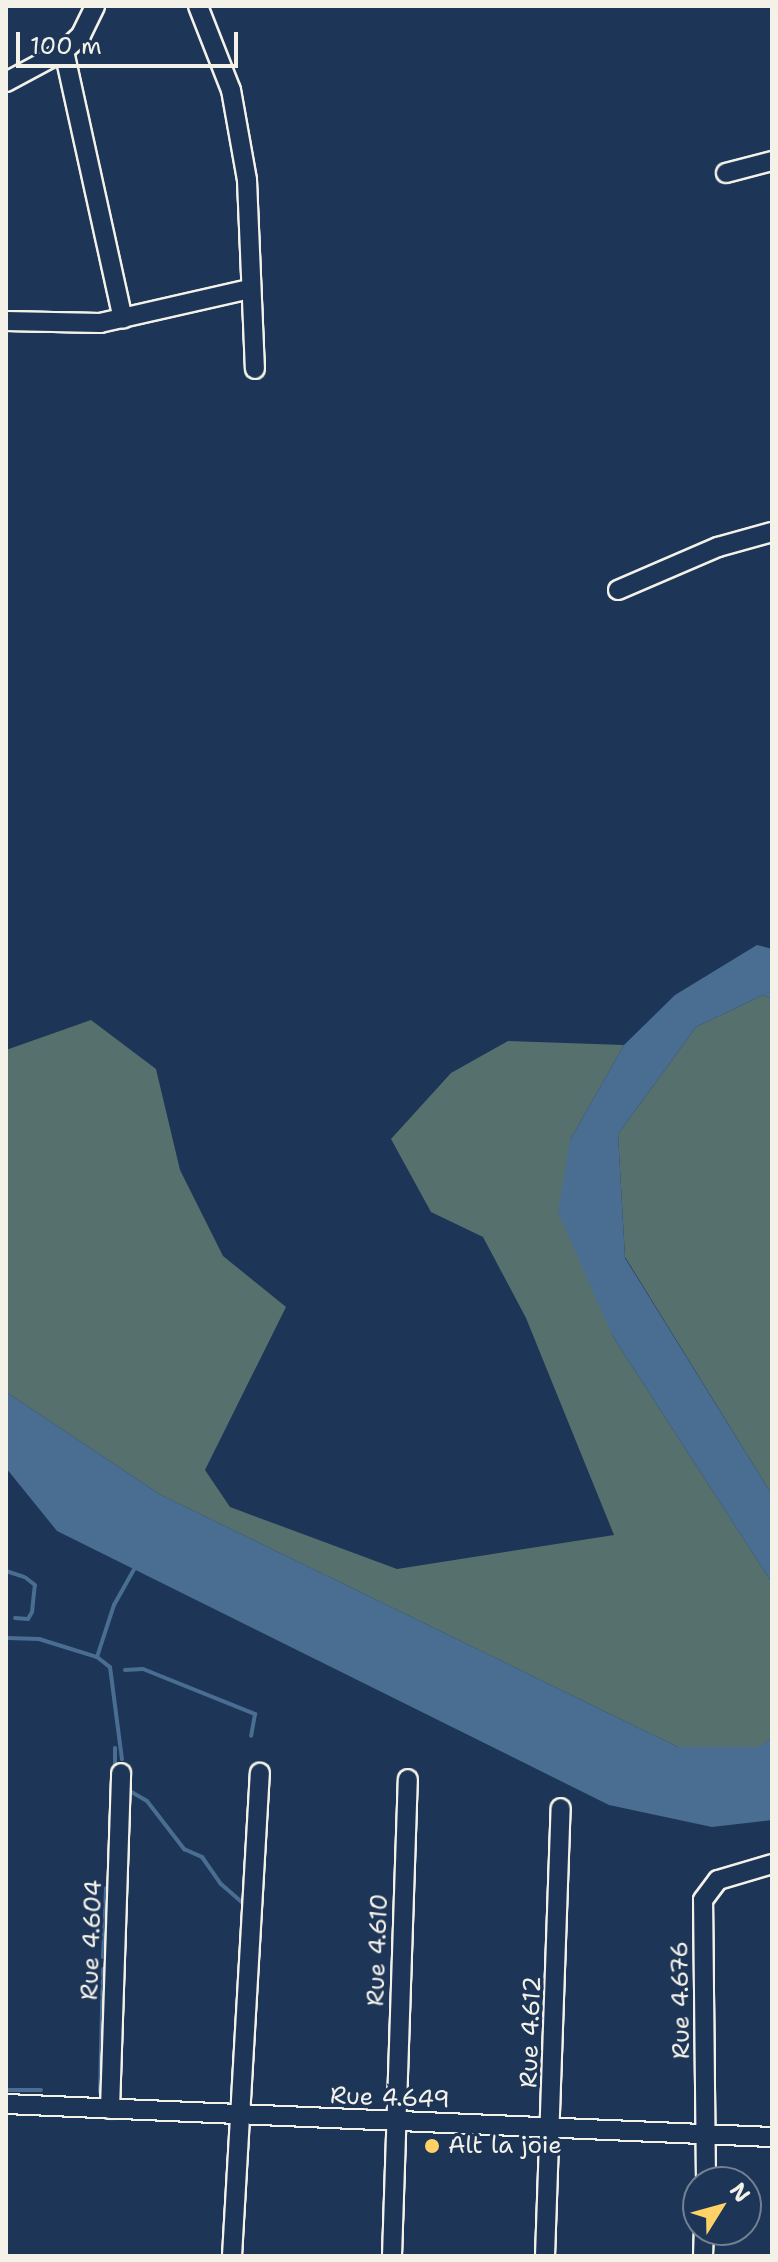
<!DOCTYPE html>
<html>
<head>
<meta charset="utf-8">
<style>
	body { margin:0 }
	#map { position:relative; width:778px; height:2262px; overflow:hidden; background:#1d3557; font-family:"Shantell Sans",sans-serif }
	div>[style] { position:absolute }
	.green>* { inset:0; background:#56706d }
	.water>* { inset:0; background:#496e91 }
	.stream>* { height:4px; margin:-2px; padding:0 2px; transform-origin:2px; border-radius:2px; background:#496e91 }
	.roads { filter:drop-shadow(2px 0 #f4f1e8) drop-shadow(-2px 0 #f4f1e8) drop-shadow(0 2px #f4f1e8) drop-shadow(0 -2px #f4f1e8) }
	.street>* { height:18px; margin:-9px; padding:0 9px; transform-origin:9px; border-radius:9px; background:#1d3557 }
	.dots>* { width:22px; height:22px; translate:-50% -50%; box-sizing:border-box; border:4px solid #1d3557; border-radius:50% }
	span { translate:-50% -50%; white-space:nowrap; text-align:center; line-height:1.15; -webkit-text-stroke:7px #1d3557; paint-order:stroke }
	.street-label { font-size:24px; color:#f4f1e8 }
	.poi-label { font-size:24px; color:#f4f1e8 }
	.left { translate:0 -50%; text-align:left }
	.frame { position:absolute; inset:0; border:8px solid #f4f1e8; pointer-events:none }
	.north { position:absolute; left:682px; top:2166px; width:80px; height:80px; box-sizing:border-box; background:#1d3557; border:2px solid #738091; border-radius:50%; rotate:53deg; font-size:22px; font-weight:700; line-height:32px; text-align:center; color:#f4f1e8 }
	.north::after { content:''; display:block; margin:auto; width:28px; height:36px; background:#ffd166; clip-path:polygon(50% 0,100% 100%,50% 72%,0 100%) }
	.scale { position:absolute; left:16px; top:32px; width:222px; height:36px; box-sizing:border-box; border:4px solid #f4f1e8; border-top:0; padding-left:10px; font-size:24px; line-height:28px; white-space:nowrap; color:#f4f1e8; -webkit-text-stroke:6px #1d3557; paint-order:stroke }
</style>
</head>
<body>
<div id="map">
	<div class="green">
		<i style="clip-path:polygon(763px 995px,772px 999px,772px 1495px,625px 1257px,618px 1134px,696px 1027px)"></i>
		<i style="clip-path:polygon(91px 1020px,156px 1069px,180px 1170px,223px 1256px,286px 1307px,205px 1470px,230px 1507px,397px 1569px,614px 1535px,526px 1318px,483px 1237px,431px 1212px,391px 1139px,451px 1073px,508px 1041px,624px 1045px,570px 1140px,612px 1335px,772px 1583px,772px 1738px,759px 1747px,678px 1747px,161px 1495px,6px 1392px,6px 1050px)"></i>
	</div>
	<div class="water">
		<i style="clip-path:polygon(757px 945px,772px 949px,772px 999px,763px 995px,696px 1027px,618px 1134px,625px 1258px,772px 1495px,772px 1583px,612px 1335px,558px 1212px,570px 1140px,624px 1045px,675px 995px)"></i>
		<i style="clip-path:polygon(6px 1392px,161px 1495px,678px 1747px,758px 1747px,772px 1738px,772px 1820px,712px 1827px,609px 1805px,57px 1531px,6px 1468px)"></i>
	</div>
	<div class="stream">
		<i style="left:6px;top:1571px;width:19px;rotate:18deg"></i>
		<i style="left:15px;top:1618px;width:13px;rotate:4deg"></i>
		<i style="left:28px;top:1619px;width:8px;rotate:-60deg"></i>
		<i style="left:32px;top:1612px;width:27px;rotate:-84deg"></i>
		<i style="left:35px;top:1585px;width:11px;rotate:-142deg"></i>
		<i style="left:8px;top:1638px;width:31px;rotate:2deg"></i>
		<i style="left:39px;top:1639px;width:61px;rotate:17.2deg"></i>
		<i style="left:97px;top:1657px;width:16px;rotate:38deg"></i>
		<i style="left:110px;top:1667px;width:93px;rotate:82.6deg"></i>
		<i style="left:97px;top:1657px;width:55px;rotate:-71.9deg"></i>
		<i style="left:114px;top:1605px;width:47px;rotate:-60.7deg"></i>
		<i style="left:125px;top:1670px;width:18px;rotate:-3deg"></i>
		<i style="left:143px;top:1669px;width:121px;rotate:21.9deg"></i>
		<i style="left:255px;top:1714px;width:22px;rotate:100deg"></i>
		<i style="left:115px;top:1748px;width:15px;rotate:90deg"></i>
		<i style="left:128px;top:1790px;width:22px;rotate:30deg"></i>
		<i style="left:147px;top:1801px;width:61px;rotate:52.4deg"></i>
		<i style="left:184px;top:1849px;width:20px;rotate:24deg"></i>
		<i style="left:202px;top:1857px;width:33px;rotate:55deg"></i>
		<i style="left:221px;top:1884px;width:35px;rotate:41deg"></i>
		<i style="left:103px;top:1957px;width:69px;rotate:-87.5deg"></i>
		<i style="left:6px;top:2090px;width:35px"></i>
		<i style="left:100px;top:2092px;width:123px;rotate:-88.6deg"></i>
	</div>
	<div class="roads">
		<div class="street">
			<i style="left:198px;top:6px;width:90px;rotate:68.6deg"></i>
			<i style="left:231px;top:90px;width:91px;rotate:79.9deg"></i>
			<i style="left:247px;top:180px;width:189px;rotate:87.6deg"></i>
			<i style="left:64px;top:51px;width:274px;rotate:77.6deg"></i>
			<i style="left:6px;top:82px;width:66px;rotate:-28.1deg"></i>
			<i style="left:64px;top:51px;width:23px;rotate:-43deg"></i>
			<i style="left:81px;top:35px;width:32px;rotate:-64deg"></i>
			<i style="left:726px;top:173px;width:48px;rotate:-14.6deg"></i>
			<i style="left:6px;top:321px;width:94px;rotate:1.2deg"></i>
			<i style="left:100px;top:323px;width:154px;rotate:-12.8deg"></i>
			<i style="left:618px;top:590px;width:109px;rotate:-23.3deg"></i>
			<i style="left:718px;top:547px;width:56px;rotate:-15.5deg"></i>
			<i style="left:6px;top:2104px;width:767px;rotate:2.47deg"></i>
			<i style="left:110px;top:2109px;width:336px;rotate:-88.1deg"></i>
			<i style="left:706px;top:2182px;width:282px;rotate:-90.6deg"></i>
			<i style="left:703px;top:1900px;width:25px;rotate:-53deg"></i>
			<i style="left:718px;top:1880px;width:56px;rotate:-16.5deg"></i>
			<i style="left:232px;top:2256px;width:484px;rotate:-86.7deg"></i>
			<i style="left:392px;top:2256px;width:477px;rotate:-88.1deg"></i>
			<i style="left:545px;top:2256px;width:448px;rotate:-88deg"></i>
			<i style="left:703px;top:2256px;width:26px;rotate:-88deg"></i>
		</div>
	</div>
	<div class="dots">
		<i style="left:432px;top:2146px;background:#ffd166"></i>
	</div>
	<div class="street-label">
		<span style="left:92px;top:1940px;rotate:-88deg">Rue 4.604</span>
		<span style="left:378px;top:1950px;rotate:-88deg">Rue 4.610</span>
		<span style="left:681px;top:2000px;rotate:-91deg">Rue 4.676</span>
		<span style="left:531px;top:2032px;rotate:-88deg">Rue 4.612</span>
		<span style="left:390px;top:2098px;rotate:2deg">Rue 4.649</span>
	</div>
	<div class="poi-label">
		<span class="left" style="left:448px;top:2146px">Alt la joie</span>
	</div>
	<div class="frame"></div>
	<div class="north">N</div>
	<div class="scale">100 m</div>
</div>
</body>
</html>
